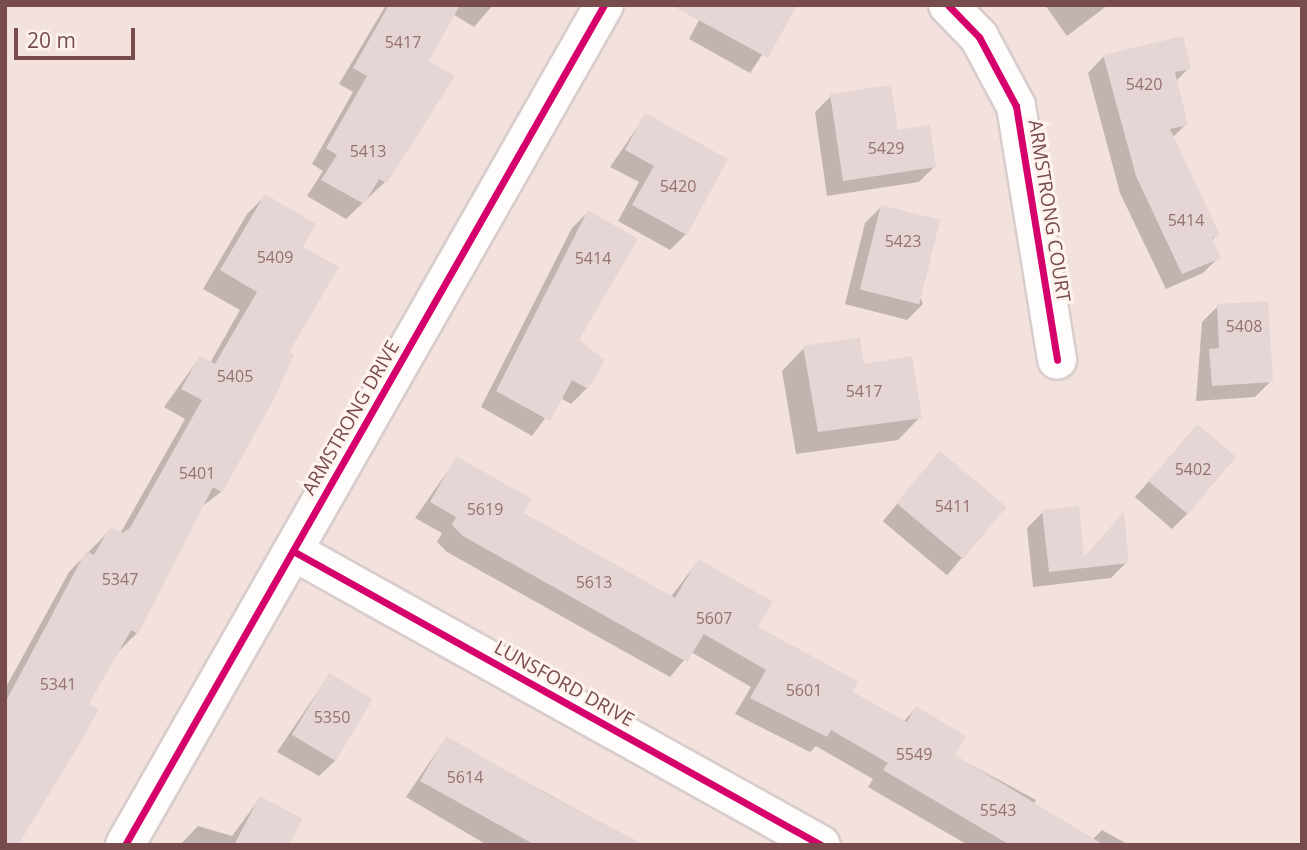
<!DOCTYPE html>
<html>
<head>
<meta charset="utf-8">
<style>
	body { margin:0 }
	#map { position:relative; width:1307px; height:850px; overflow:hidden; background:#f8f0ee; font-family:"Open Sans",sans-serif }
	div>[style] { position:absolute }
	.residential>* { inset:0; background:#f2e1dd; transform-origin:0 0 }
	.shadow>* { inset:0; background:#0003; transform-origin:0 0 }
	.building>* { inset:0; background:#e5d6d5; transform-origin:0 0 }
	.roads { filter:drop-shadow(2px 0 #d8cdcc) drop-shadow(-2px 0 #d8cdcc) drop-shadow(0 2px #d8cdcc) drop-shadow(0 -2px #d8cdcc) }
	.minor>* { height:38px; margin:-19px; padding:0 19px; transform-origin:19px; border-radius:19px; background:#fefdfc }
	.cycleway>* { height:7px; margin:-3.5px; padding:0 3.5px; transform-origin:3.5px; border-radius:3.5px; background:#d6006c }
	span { translate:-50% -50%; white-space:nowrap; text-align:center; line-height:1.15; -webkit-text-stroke:6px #fff3ef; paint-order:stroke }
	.number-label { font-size:16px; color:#957170 }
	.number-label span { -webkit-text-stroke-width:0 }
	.street-label { font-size:19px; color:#784c4c }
	.frame { position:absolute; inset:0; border:7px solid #784c4c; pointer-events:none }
	.scale { position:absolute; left:14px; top:28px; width:121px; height:32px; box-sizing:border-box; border:4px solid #784c4c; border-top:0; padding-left:9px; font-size:21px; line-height:24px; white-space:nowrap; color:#784c4c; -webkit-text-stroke:5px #fff3ef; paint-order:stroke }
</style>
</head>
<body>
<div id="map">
	<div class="residential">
		<i style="left:5px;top:5px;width:1297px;height:840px"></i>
	</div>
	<div class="shadow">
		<i style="clip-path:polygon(386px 5px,413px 5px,426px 62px,385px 182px,346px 219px,307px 196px,323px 171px,312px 164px,353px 92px,339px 84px)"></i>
		<i style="clip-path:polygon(438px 5px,493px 5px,474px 27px)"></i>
		<i style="clip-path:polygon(707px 5px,790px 13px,750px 73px,689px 39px)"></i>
		<i style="clip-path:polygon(1045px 5px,1108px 5px,1067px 36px)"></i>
		<i style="clip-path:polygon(1182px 39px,1189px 68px,1176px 81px,1186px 124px,1172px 138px,1218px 234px,1212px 240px,1219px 257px,1203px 273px,1166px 289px,1120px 193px,1088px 73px,1103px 57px)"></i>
		<i style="clip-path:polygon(831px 96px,896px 132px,935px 166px,919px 182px,827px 196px,815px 112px)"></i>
		<i style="clip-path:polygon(645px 116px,726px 160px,686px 234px,670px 250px,618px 221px,639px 182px,610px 167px)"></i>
		<i style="clip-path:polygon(265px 196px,301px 247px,287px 353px,221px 492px,200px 508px,137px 633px,118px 652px,5px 845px,5px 689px,69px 572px,111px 529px,120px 534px,185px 419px,164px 407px,200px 357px,210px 363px,240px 310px,203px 289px,247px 214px)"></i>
		<i style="clip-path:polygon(881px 207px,923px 304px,907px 320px,845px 304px,865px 223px)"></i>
		<i style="clip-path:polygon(588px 212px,577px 341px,602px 360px,587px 388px,571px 404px,560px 398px,532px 436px,481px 407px,572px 228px)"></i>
		<i style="clip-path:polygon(1218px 306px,1271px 381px,1255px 397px,1196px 401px,1202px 322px)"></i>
		<i style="clip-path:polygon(804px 348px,863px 366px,920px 417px,898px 440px,796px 454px,782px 371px)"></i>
		<i style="clip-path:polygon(1197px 427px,1188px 513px,1172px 529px,1135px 497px)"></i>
		<i style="left:940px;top:453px;width:84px;height:89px;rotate:40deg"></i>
		<i style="clip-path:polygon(456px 459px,522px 514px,670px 598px,698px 561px,756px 628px,850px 692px,903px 722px,916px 708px,953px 755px,1036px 800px,1032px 807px,1092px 840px,1102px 830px,1129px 845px,968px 845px,868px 787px,873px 779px,816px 746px,810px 752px,735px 714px,751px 687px,691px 652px,670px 677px,447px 552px,437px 542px,442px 533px,415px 518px)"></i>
		<i style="clip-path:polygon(1043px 512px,1082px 560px,1122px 515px,1127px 562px,1111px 578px,1033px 587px,1027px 528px)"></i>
		<i style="clip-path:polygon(329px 675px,335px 761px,319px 776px,277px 752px)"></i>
		<i style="clip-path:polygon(446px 738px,612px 829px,604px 845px,487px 845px,406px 797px)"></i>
		<i style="clip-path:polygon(260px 798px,288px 845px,180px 845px,198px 826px,232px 836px)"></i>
	</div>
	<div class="building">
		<i style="clip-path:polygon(389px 5px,460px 5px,429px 61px,455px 76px,387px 183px,379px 179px,364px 204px,321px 180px,337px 155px,326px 148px,367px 76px,353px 68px)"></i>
		<i style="clip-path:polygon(671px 5px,797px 5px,768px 58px)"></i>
		<i style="clip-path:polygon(1183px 36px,1191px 69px,1175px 72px,1188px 125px,1170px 129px,1220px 235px,1212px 238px,1221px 258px,1182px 274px,1136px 176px,1103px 55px)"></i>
		<i style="clip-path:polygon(891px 85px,898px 130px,930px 125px,936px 167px,843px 181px,830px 94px)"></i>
		<i style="clip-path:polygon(645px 113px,728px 159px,687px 235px,632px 205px,654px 166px,625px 150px)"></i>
		<i style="clip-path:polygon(265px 194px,316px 224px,303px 247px,339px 267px,289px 352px,294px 355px,275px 397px,222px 493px,213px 487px,138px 634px,131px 630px,89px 704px,99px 709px,80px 743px,18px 845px,5px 845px,5px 703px,86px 551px,94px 555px,110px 527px,122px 533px,130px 528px,202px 400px,181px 389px,200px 355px,215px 364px,257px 292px,220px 270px)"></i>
		<i style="left:881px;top:205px;width:61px;height:87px;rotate:14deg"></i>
		<i style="clip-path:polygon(588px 210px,638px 239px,579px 340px,605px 360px,588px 389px,572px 380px,550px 421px,496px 391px)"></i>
		<i style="clip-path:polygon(1268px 301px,1273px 382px,1212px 386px,1209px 349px,1219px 348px,1217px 304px)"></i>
		<i style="clip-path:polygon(860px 337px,864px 364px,912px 356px,922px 418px,818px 432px,803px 346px)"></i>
		<i style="left:1197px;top:424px;width:51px;height:75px;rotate:40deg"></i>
		<i style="left:940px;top:451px;width:87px;height:68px;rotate:40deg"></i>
		<i style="clip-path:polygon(456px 456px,532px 499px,524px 513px,675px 598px,698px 559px,773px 602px,758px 627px,858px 681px,853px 692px,907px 722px,916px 706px,966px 736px,955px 755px,1104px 845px,1010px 845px,883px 770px,888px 763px,831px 730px,827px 737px,750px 698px,766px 670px,704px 634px,687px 662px,463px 536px,452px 525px,456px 517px,430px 502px)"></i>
		<i style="clip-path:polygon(1079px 506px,1084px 558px,1124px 511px,1129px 563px,1049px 572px,1042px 510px)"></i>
		<i style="left:329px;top:673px;width:51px;height:72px;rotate:31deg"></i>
		<i style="clip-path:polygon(446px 736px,549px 795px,645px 845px,535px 845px,420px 781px)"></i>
		<i style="clip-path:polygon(260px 796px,303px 819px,289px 845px,234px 845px)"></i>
	</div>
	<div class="roads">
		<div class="minor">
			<i style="left:948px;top:5px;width:45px;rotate:45.9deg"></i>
			<i style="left:979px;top:37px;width:78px;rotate:61.8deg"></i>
			<i style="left:1016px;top:106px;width:257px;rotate:80.8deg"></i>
			<i style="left:293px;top:551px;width:604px;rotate:29.11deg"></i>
			<i style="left:125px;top:845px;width:967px;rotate:-60.31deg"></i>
		</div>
	</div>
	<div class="cycleway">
		<i style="left:948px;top:5px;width:45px;rotate:45.9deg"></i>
		<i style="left:979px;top:37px;width:78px;rotate:61.8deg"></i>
		<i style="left:1016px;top:106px;width:257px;rotate:80.8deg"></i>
		<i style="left:293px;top:551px;width:604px;rotate:29.11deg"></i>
		<i style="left:125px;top:845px;width:967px;rotate:-60.31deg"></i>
	</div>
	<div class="number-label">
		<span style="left:403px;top:42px">5417</span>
		<span style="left:1144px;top:84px">5420</span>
		<span style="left:886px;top:148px">5429</span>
		<span style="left:368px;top:151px">5413</span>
		<span style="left:678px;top:186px">5420</span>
		<span style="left:1186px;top:220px">5414</span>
		<span style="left:903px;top:241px">5423</span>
		<span style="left:275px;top:257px">5409</span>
		<span style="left:593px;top:258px">5414</span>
		<span style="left:1244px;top:326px">5408</span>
		<span style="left:235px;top:376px">5405</span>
		<span style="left:864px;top:391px">5417</span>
		<span style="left:1193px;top:469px">5402</span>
		<span style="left:197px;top:473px">5401</span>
		<span style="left:953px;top:506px">5411</span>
		<span style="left:485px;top:509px">5619</span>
		<span style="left:120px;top:579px">5347</span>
		<span style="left:594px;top:582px">5613</span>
		<span style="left:714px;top:618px">5607</span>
		<span style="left:58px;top:684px">5341</span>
		<span style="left:804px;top:690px">5601</span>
		<span style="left:332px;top:717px">5350</span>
		<span style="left:914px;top:754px">5549</span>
		<span style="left:465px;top:777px">5614</span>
		<span style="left:998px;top:810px">5543</span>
	</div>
	<div class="street-label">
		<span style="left:1049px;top:211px;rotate:81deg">ARMSTRONG COURT</span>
		<span style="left:351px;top:418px;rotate:-60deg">ARMSTRONG DRIVE</span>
		<span style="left:564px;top:684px;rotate:29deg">LUNSFORD DRIVE</span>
	</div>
	<div class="frame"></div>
	<div class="scale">20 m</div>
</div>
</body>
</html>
